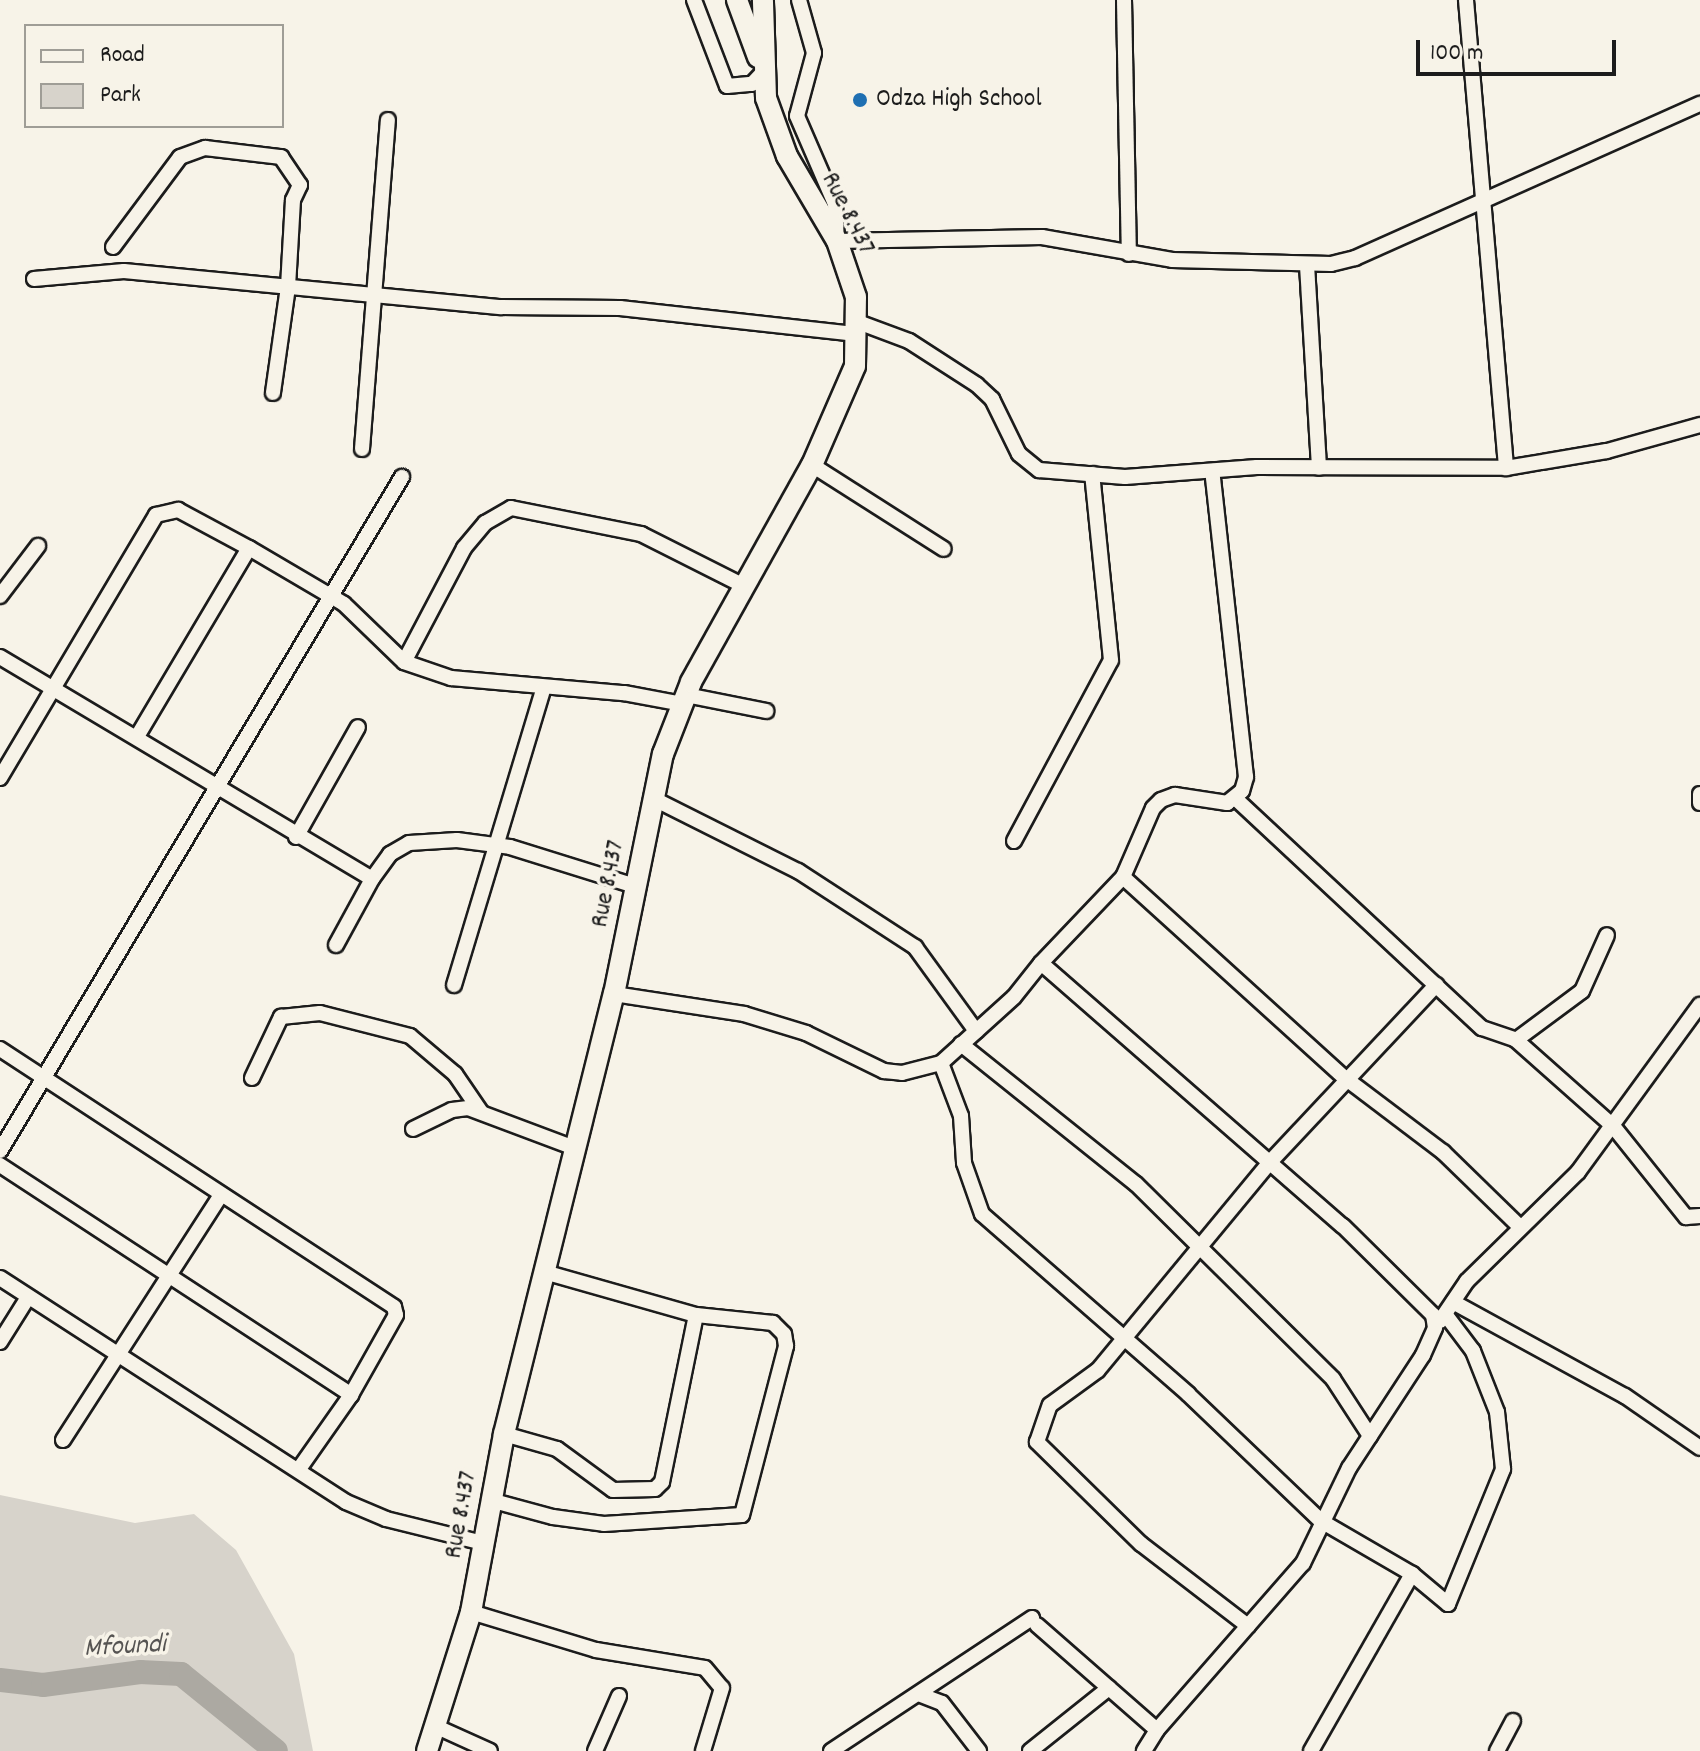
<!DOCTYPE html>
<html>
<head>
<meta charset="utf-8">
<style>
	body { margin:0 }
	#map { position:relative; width:1700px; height:1751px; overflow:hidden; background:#f7f3e8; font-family:Dekko,sans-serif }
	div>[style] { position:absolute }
	.green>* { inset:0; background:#d7d3cb }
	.river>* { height:24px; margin:-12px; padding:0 12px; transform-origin:12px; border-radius:12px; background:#aca9a2 }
	.roads { filter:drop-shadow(2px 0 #1c1c1c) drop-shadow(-2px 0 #1c1c1c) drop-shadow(0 2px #1c1c1c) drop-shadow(0 -2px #1c1c1c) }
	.street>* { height:14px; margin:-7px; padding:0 7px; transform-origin:7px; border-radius:7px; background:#f7f3e8 }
	.secondary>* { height:20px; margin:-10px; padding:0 10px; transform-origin:10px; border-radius:10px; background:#f7f3e8 }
	.dots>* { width:22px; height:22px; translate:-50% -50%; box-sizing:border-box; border:4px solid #f7f3e8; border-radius:50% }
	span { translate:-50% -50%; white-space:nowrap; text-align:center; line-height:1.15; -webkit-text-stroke:7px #f7f3e8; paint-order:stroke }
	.poi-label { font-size:26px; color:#1c1c1c }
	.left { translate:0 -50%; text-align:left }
	.street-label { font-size:26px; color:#1c1c1c }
	.water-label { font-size:28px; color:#565452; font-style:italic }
	.legend { position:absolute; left:24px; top:24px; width:260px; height:104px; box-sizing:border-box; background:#f7f3e8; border:2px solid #9f9d96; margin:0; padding:10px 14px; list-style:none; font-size:24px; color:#1c1c1c }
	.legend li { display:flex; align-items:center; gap:16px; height:40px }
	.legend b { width:40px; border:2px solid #9f9d96 }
	.scale { position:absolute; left:1416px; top:40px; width:200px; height:36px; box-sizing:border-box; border:4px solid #1c1c1c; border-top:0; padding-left:10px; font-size:24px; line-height:28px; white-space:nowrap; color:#1c1c1c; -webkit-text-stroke:6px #f7f3e8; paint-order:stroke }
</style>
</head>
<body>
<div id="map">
	<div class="green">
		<i style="clip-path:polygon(0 1495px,135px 1523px,194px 1514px,236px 1550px,294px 1654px,313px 1751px,0 1751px)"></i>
	</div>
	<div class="river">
		<i style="left:0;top:1680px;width:43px;rotate:6.6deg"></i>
		<i style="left:43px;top:1685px;width:98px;rotate:-7.6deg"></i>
		<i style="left:140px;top:1672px;width:41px;rotate:2.8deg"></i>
		<i style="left:181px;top:1674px;width:122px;rotate:39deg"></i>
	</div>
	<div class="roads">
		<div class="street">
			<i style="left:694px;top:0;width:92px;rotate:69deg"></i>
			<i style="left:727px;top:86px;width:25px;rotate:-5deg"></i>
			<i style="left:752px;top:84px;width:16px;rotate:-47deg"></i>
			<i style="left:799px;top:0;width:55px;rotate:74.2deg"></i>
			<i style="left:814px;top:53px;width:65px;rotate:105.1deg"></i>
			<i style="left:797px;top:116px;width:96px;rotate:66.6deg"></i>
			<i style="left:835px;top:204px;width:37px;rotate:87deg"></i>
			<i style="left:837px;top:241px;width:205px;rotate:-1.1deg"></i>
			<i style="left:1042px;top:237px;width:132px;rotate:10deg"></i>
			<i style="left:1172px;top:260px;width:159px;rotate:1.4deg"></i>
			<i style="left:1331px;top:264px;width:25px;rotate:-14deg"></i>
			<i style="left:1355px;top:258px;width:378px;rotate:-24.1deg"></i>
			<i style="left:1124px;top:0;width:254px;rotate:88.9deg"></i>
			<i style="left:1466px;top:0;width:470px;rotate:85.1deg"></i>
			<i style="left:113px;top:247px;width:112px;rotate:-53.3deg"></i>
			<i style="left:180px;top:157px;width:27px;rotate:-20deg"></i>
			<i style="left:205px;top:148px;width:77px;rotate:6.8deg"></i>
			<i style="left:281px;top:157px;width:34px;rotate:56deg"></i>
			<i style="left:300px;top:185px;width:17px;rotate:115deg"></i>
			<i style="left:293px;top:200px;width:87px;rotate:93.3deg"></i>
			<i style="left:288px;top:287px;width:107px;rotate:98.1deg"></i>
			<i style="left:1307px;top:265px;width:203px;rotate:86.6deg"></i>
			<i style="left:34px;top:279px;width:90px;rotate:-5.1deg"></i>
			<i style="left:124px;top:271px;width:379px;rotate:5.5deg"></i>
			<i style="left:501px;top:307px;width:119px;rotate:0.5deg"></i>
			<i style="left:620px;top:308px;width:238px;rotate:6.3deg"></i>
			<i style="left:858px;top:322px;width:54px;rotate:20.4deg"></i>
			<i style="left:909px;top:341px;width:81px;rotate:32.9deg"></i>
			<i style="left:977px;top:385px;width:21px;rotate:43deg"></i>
			<i style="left:992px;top:399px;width:61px;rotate:63.9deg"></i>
			<i style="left:1019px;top:454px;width:26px;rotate:39deg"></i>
			<i style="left:1039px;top:470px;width:86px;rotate:4.7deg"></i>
			<i style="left:1125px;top:477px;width:132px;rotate:-4.3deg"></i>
			<i style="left:1257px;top:467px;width:249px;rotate:0.2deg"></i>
			<i style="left:1506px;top:468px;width:102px;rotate:-9.6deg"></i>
			<i style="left:1607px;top:451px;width:97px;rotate:-15.6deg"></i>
			<i style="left:362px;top:449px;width:330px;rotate:-85.5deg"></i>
			<i style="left:812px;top:465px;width:156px;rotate:32.5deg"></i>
			<i style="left:0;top:596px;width:63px;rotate:-52.8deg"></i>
			<i style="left:0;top:657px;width:433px;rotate:30.8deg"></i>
			<i style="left:372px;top:879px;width:31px;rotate:-54deg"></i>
			<i style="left:390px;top:854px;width:22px;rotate:-30deg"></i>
			<i style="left:409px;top:843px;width:48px;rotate:-3.6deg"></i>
			<i style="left:457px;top:840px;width:53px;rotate:7.5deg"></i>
			<i style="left:510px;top:847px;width:131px;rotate:17.3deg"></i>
			<i style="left:404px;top:662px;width:129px;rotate:-62.2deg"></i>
			<i style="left:464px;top:548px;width:33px;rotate:-50deg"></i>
			<i style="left:485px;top:523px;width:30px;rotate:-30deg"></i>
			<i style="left:511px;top:508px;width:133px;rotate:11.3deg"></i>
			<i style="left:641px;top:534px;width:115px;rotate:26.8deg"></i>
			<i style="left:686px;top:695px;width:82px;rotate:11.3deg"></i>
			<i style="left:138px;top:735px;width:217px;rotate:-59.3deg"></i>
			<i style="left:249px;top:548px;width:110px;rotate:30.5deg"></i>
			<i style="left:344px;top:604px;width:83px;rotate:44deg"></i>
			<i style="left:404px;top:662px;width:50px;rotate:18.8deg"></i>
			<i style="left:451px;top:678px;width:174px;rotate:5deg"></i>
			<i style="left:624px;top:693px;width:59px;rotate:10.7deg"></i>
			<i style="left:0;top:778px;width:306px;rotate:-59.3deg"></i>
			<i style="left:156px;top:515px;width:23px;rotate:-13deg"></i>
			<i style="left:178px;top:510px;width:81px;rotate:28.2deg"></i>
			<i style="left:1700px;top:794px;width:9px;rotate:90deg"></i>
			<i style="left:654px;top:799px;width:161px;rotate:26.6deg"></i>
			<i style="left:798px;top:871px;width:140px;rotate:33deg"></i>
			<i style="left:915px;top:947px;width:104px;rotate:54deg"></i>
			<i style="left:1236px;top:799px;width:336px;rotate:43deg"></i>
			<i style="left:1482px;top:1028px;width:36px;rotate:19deg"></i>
			<i style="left:1516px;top:1040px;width:130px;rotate:41.6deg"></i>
			<i style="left:1613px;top:1126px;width:117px;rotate:51.3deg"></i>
			<i style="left:1686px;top:1217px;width:14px;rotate:-4deg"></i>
			<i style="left:296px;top:837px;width:126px;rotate:-60.6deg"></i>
			<i style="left:1014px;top:841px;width:205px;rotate:-61.8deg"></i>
			<i style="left:1111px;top:660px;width:187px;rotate:-95.8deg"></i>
			<i style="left:1123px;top:877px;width:299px;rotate:42.2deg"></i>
			<i style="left:1345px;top:1078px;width:123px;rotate:37.1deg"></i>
			<i style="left:1443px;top:1152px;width:107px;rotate:44.2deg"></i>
			<i style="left:336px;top:945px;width:75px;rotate:-61.4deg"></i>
			<i style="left:1041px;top:963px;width:119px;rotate:-46.4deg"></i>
			<i style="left:1123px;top:877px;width:75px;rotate:-66.5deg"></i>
			<i style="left:1153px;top:808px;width:11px;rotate:-45deg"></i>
			<i style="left:1161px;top:800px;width:15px;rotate:-20deg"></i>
			<i style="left:1175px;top:795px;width:53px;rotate:8.7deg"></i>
			<i style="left:1227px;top:803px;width:19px;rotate:-39deg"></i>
			<i style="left:1242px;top:791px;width:15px;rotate:-74deg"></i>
			<i style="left:1246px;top:777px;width:308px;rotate:-96.3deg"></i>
			<i style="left:454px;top:985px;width:311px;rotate:-73.2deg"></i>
			<i style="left:614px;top:994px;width:132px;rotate:8.7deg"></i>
			<i style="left:744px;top:1014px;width:65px;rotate:17deg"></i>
			<i style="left:806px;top:1033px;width:87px;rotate:26deg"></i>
			<i style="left:884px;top:1071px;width:18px;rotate:6deg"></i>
			<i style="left:902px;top:1073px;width:40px;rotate:-14.4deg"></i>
			<i style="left:941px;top:1063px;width:98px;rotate:-42.1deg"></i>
			<i style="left:1014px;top:997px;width:43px;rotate:-51.5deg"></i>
			<i style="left:1041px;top:963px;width:400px;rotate:41.1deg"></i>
			<i style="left:1343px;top:1226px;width:127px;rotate:44.7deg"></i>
			<i style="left:1433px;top:1315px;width:13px;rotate:81deg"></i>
			<i style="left:1435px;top:1328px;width:30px;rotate:114deg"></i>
			<i style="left:1423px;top:1355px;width:135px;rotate:123.2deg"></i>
			<i style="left:1349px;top:1468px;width:106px;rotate:115.8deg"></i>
			<i style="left:1303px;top:1563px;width:222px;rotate:131.2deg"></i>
			<i style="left:1157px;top:1730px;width:25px;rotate:122deg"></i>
			<i style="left:1516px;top:1040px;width:82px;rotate:-36.6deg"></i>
			<i style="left:1582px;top:991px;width:61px;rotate:-65.9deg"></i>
			<i style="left:961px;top:1044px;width:224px;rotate:38.7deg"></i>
			<i style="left:1136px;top:1184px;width:277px;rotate:44.7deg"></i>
			<i style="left:1333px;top:1379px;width:68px;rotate:57deg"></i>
			<i style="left:0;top:1049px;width:471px;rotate:33.2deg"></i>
			<i style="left:394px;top:1307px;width:8px;rotate:76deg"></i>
			<i style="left:396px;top:1315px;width:92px;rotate:119.4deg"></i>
			<i style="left:351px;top:1395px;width:90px;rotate:125.1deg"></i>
			<i style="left:941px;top:1063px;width:57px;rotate:69.3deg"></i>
			<i style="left:961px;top:1116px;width:47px;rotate:86.3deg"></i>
			<i style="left:964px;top:1163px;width:54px;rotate:70.6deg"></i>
			<i style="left:982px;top:1214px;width:274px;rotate:41.1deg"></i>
			<i style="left:1188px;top:1394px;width:184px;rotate:43.7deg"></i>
			<i style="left:1321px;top:1521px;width:105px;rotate:30.2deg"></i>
			<i style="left:1412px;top:1574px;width:47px;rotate:39.8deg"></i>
			<i style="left:1448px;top:1604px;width:146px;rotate:-67.8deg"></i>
			<i style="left:1503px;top:1469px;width:57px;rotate:-96deg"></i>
			<i style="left:1497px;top:1412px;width:66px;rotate:-111.5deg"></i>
			<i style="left:1473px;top:1351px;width:46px;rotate:-127.1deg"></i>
			<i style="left:252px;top:1078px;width:68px;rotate:-64.6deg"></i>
			<i style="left:281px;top:1017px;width:39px;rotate:-6deg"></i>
			<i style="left:320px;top:1013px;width:93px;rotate:14.3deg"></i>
			<i style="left:410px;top:1036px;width:59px;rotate:40.2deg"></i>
			<i style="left:455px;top:1074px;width:46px;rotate:55.6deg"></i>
			<i style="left:413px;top:1129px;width:43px;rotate:-26deg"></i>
			<i style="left:452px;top:1110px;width:16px;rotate:-7deg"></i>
			<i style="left:468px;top:1108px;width:111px;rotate:20.6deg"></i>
			<i style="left:0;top:1151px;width:785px;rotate:-59.19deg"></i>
			<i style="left:0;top:1165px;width:420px;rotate:33.2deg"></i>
			<i style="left:0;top:1278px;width:412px;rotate:32.9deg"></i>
			<i style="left:346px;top:1502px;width:43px;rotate:23deg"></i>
			<i style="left:386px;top:1519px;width:100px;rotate:13.9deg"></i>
			<i style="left:1453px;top:1302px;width:196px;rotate:28.7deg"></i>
			<i style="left:1625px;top:1396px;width:91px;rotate:34.7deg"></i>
			<i style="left:1440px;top:1321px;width:48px;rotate:-56deg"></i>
			<i style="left:1467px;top:1281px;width:156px;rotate:-44.5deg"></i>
			<i style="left:1578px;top:1172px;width:207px;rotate:-53.9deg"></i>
			<i style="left:0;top:1342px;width:51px;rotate:-57.9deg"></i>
			<i style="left:504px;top:1434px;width:55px;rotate:15.8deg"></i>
			<i style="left:557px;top:1449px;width:69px;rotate:36.2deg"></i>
			<i style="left:613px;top:1490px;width:42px;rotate:-1.4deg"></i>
			<i style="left:655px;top:1489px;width:10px;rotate:-45deg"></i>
			<i style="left:662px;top:1482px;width:170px;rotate:-78.5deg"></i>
			<i style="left:63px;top:1440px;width:290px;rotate:-57.2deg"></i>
			<i style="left:490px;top:1500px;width:65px;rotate:15.1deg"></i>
			<i style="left:553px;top:1517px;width:51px;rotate:7.8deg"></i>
			<i style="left:604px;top:1524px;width:138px;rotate:-3.7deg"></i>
			<i style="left:742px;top:1515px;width:175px;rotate:-75.4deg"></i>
			<i style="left:786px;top:1346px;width:12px;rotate:-99deg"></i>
			<i style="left:784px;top:1334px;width:16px;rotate:-135deg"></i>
			<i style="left:773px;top:1323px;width:77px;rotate:-174.1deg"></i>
			<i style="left:696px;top:1315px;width:158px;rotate:-164.2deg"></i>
			<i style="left:471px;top:1612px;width:131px;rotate:16.9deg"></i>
			<i style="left:596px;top:1650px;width:110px;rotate:9.4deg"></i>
			<i style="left:705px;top:1668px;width:26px;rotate:50deg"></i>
			<i style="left:722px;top:1688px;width:66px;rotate:106.8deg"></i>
			<i style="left:1037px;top:1625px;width:159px;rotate:41.2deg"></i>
			<i style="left:1248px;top:1626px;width:135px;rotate:-142.5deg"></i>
			<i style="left:1141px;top:1544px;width:146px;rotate:-135.6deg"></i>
			<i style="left:1037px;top:1442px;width:39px;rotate:-71deg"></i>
			<i style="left:1050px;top:1405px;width:59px;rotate:-36.1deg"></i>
			<i style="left:1098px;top:1370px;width:270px;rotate:-50.4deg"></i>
			<i style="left:1270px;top:1162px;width:243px;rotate:-46.8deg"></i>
			<i style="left:921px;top:1695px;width:22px;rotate:21deg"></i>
			<i style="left:942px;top:1703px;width:61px;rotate:52.4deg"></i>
			<i style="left:437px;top:1727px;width:58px;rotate:24.4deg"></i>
			<i style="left:595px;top:1751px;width:60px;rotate:-66.4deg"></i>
			<i style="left:831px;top:1751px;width:241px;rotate:-33.5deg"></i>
			<i style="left:1030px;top:1751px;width:101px;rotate:-38.6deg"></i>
			<i style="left:1311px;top:1751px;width:204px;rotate:-60.3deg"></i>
			<i style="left:1497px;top:1751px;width:34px;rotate:-62deg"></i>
		</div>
		<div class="secondary">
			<i style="left:737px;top:0;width:61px;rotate:69.8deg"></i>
			<i style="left:427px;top:1751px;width:146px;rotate:-72.4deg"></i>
			<i style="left:471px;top:1612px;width:181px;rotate:-79.5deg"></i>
			<i style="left:504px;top:1434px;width:454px;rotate:-76deg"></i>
			<i style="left:614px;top:994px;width:245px;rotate:-78.5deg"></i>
			<i style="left:663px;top:754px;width:77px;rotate:-68.7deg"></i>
			<i style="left:691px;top:682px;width:248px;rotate:-60.9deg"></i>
			<i style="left:812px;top:465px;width:108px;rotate:-66.5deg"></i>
			<i style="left:855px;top:366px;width:69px;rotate:-89.2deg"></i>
			<i style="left:856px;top:297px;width:59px;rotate:-108.7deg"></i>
			<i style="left:837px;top:241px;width:99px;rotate:-120.5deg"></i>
			<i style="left:787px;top:156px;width:62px;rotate:-109.9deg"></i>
			<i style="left:766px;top:98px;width:98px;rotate:-91.8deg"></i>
		</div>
	</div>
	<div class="dots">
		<i style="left:860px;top:100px;background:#1f6fb2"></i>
	</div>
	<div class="poi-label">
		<span class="left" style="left:876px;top:100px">Odza High School</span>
	</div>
	<div class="street-label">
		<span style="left:847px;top:214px;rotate:63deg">Rue 8.437</span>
		<span style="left:609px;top:884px;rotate:-79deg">Rue 8.437</span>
		<span style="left:462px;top:1515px;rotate:-80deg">Rue 8.437</span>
	</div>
	<div class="water-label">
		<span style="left:125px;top:1648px;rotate:-3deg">Mfoundi</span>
	</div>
	<ul class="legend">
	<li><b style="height:10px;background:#f7f3e8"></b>Road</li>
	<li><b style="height:22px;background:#d7d3cb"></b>Park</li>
	</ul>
	<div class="scale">100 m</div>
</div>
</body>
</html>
